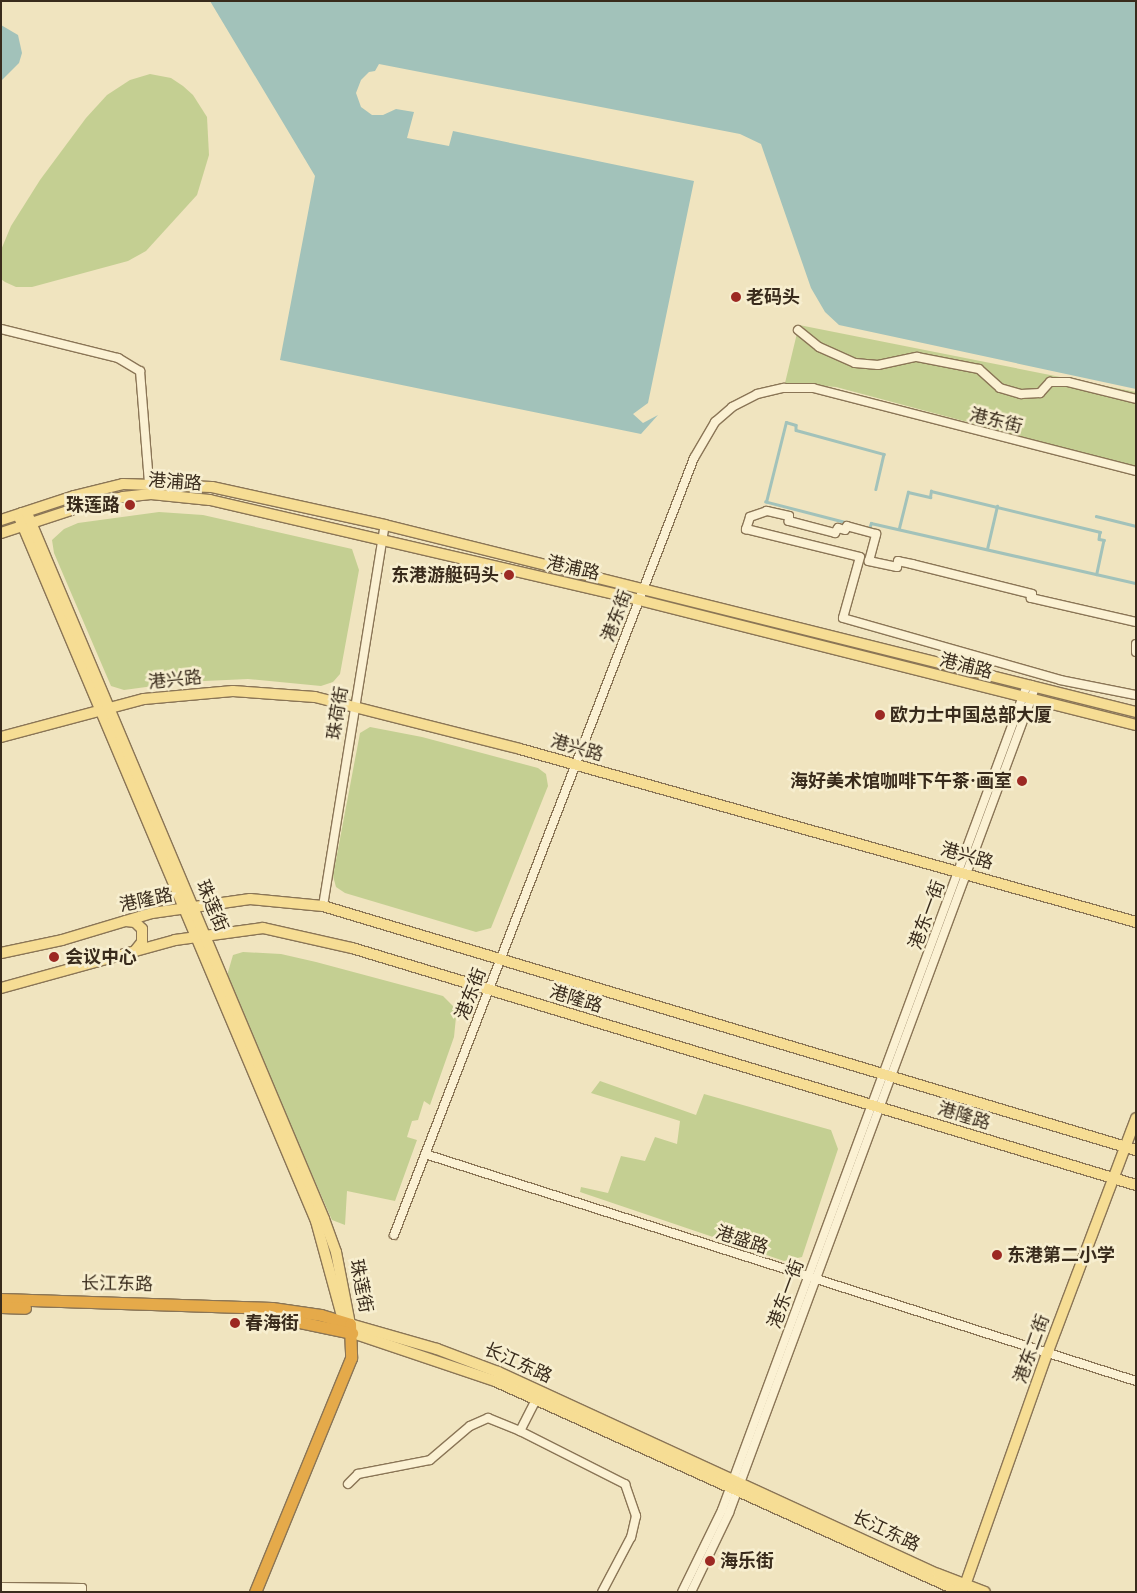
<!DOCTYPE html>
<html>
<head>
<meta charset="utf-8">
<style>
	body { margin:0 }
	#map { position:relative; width:1137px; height:1593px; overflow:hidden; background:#f0e4bf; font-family:"Times New Roman","Noto Sans SC",serif }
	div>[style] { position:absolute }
	.green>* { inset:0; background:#c4cf92 }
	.water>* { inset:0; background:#a2c2ba }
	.stream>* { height:2.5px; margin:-1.25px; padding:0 1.25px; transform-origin:1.25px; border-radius:1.25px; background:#a2c2ba }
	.roads { filter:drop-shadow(1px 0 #8a7556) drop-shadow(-1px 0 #8a7556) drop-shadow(0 1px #8a7556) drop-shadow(0 -1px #8a7556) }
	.minor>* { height:8px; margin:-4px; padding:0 4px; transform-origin:4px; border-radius:4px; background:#fbf1d3 }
	.major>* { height:10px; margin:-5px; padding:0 5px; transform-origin:5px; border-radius:5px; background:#f6dd94 }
	.highway>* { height:11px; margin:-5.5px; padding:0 5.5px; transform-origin:5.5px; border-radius:5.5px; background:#e5aa4a }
	.dots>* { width:14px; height:14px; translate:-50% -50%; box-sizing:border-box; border:2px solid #f7eecf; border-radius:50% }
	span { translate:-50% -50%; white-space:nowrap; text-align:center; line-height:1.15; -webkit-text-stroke:5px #f7eecf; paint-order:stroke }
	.poi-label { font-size:18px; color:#392b1c; font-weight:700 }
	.left { translate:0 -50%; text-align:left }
	.right { translate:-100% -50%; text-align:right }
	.street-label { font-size:18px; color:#392b1c }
	.frame { position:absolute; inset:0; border:2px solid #392b1c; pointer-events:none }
</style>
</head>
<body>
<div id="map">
	<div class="green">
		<i style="clip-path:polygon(150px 74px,171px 78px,183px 86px,193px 95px,207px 117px,209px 155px,197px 195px,146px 251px,128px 261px,32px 287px,16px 287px,5px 282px,1px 279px,1px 250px,11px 226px,40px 180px,86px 118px,107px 95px,130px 80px)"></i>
		<i style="clip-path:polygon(799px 325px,1136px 392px,1136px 467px,836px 387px,785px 383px)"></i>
		<i style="clip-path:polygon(159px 512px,203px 515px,352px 549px,359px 570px,340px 674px,333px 682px,321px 686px,248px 679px,183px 682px,124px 690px,111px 686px,54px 553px,52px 540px,64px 529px,78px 523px)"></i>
		<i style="clip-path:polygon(370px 727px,422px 737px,538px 768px,546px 774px,548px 786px,491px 928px,476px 932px,345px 893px,336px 887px,333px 876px,360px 733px)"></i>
		<i style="clip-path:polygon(243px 952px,281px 954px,316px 962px,443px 996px,453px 1006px,456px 1017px,454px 1037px,430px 1105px,424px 1101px,418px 1120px,412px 1121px,407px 1137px,417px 1140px,395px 1201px,347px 1191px,345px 1225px,332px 1220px,226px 979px,233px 955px)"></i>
		<i style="clip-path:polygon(600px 1081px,696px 1115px,704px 1094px,831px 1130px,838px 1149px,802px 1257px,784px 1261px,580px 1192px,581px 1187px,608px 1193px,621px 1156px,645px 1161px,655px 1137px,677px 1144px,680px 1121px,591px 1093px)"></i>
	</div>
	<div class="water">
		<i style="clip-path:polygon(210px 1px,1136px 1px,1136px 389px,839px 325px,825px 312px,811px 288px,761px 144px,740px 134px,379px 64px,375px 71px,369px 72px,361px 80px,356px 93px,361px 107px,372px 115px,383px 115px,396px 109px,414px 112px,407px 138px,449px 146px,453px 131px,694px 181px,648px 403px,633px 414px,643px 423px,658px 415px,641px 434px,280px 360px,315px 176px)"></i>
		<i style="clip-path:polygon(1px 25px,18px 35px,22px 53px,19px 63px,1px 81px)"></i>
	</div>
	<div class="stream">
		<i style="left:1096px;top:516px;width:41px;rotate:14deg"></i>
		<i style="left:847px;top:523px;width:84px;rotate:-165.5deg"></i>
		<i style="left:766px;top:502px;width:82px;rotate:-76deg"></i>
		<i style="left:786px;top:422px;width:10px;rotate:17deg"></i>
		<i style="left:796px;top:425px;width:5px;rotate:90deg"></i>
		<i style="left:796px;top:430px;width:91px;rotate:15.3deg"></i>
		<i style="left:884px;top:454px;width:36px;rotate:103deg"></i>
		<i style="left:899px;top:528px;width:37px;rotate:-76deg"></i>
		<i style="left:908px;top:492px;width:23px;rotate:13deg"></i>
		<i style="left:930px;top:497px;width:6px;rotate:-81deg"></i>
		<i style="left:931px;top:491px;width:174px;rotate:13.6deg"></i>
		<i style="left:1100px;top:532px;width:7px;rotate:98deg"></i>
		<i style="left:1099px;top:539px;width:5px;rotate:11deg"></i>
		<i style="left:1104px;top:540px;width:35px;rotate:102deg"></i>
		<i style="left:869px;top:529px;width:6px;rotate:-72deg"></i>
		<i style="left:871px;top:523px;width:272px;rotate:12.8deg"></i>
		<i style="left:987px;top:549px;width:44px;rotate:-76.9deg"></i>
	</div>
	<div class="roads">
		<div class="minor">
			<i style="left:1px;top:329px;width:121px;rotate:13.9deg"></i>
			<i style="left:118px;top:358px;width:26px;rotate:31deg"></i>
			<i style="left:140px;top:371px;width:112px;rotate:85.4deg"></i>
			<i style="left:798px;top:330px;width:27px;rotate:39deg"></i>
			<i style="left:819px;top:347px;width:39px;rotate:24deg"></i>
			<i style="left:855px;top:363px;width:23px;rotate:5deg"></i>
			<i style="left:878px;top:365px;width:40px;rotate:-12deg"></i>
			<i style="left:917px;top:357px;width:63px;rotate:11deg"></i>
			<i style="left:979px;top:369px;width:28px;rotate:42deg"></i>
			<i style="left:1000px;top:388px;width:22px;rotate:16deg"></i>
			<i style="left:1021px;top:394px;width:19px;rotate:-3deg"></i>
			<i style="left:1040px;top:393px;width:15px;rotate:-48deg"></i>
			<i style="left:1050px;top:382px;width:18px"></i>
			<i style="left:1068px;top:382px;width:70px;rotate:14deg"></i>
			<i style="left:1136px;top:622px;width:108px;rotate:-167.1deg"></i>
			<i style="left:1031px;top:598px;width:4px;rotate:-76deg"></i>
			<i style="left:1032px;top:594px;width:124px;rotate:-166deg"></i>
			<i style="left:912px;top:564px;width:14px;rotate:-168deg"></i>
			<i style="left:898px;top:561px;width:6px;rotate:99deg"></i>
			<i style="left:897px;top:567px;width:29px;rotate:-168deg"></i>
			<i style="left:869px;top:561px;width:28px;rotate:-75deg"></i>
			<i style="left:876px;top:534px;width:30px;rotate:-165deg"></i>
			<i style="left:847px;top:526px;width:4px;rotate:117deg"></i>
			<i style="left:845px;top:530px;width:7px;rotate:-164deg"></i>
			<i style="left:838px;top:528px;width:6px;rotate:121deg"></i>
			<i style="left:835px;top:533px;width:48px;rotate:-165.4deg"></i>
			<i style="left:789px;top:521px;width:5px;rotate:-90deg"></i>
			<i style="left:789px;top:516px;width:23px;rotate:-167deg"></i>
			<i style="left:767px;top:511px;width:18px;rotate:161deg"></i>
			<i style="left:750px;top:517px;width:13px;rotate:108deg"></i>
			<i style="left:746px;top:529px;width:117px;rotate:13.8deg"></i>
			<i style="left:860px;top:557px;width:63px;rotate:105.6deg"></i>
			<i style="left:843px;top:618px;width:226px;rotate:15.9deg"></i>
			<i style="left:1060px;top:680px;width:77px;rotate:11.2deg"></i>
			<i style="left:1136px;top:644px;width:8px;rotate:90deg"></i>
			<i style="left:323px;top:906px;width:386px;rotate:-80.8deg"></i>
			<i style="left:425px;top:1154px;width:746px;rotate:17.71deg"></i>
			<i style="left:394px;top:1235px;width:833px;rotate:-68.89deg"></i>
			<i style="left:694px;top:458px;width:42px;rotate:-59.7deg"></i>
			<i style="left:715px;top:422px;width:23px;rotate:-41deg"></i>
			<i style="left:732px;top:407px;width:28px;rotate:-27deg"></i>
			<i style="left:757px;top:394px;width:28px;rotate:-13deg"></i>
			<i style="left:784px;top:388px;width:29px"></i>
			<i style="left:813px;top:388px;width:333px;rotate:14.4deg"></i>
			<i style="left:520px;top:1431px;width:36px;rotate:-63deg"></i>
			<i style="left:348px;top:1484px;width:14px;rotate:-45deg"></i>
			<i style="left:358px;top:1474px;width:73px;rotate:-11deg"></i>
			<i style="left:430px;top:1460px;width:52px;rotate:-40.4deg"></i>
			<i style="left:470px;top:1426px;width:20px;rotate:-24deg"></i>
			<i style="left:488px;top:1418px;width:35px;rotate:22deg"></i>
			<i style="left:520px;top:1431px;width:118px;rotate:26.8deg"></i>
			<i style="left:625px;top:1484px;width:34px;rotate:71deg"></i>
			<i style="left:636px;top:1516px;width:22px;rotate:103deg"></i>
			<i style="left:631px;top:1537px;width:62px;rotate:117.8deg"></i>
			<i style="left:1px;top:1587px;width:81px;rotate:0.7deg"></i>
			<i style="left:82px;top:1588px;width:4px;rotate:90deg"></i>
			<i style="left:682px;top:1592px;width:91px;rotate:-64deg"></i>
			<i style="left:722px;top:1510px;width:880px;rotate:-69.71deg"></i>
			<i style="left:1027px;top:685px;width:4px"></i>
			<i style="left:1031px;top:685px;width:4px;rotate:27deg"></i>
			<i style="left:1035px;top:687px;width:13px;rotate:108deg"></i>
			<i style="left:1031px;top:699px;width:868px;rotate:110.36deg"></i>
			<i style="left:729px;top:1513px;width:88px;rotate:115.7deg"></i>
		</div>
		<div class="major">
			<i style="left:1px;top:520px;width:77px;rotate:-18.2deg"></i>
			<i style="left:74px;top:496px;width:50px;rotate:-13.8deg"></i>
			<i style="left:123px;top:484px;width:89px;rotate:1.9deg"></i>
			<i style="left:212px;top:487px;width:177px;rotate:12.4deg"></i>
			<i style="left:385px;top:525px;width:774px;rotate:13.98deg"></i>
			<i style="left:1px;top:533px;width:97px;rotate:-18.1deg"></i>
			<i style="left:93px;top:503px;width:31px;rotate:-11deg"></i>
			<i style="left:123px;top:497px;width:28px;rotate:-6deg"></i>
			<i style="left:151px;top:494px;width:59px;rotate:5.8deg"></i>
			<i style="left:210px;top:500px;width:441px;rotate:13.1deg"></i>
			<i style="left:639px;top:600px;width:512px;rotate:14.12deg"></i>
			<i style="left:1px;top:737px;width:148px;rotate:-14.9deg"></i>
			<i style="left:144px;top:699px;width:89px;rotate:-5.1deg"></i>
			<i style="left:233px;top:691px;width:82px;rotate:4.2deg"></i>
			<i style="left:315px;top:697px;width:211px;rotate:14.2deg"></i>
			<i style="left:520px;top:749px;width:640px;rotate:15.69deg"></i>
			<i style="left:126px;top:921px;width:9px;rotate:6deg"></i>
			<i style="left:135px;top:922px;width:10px;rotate:45deg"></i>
			<i style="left:142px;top:929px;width:13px;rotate:90deg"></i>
			<i style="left:142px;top:942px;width:11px;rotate:128deg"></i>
			<i style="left:1px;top:953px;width:62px;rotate:-12deg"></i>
			<i style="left:62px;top:940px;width:94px;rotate:-16.7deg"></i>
			<i style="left:152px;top:913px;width:99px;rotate:-8.1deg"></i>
			<i style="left:250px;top:899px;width:73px;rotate:5.5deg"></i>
			<i style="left:323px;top:906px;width:849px;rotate:16.71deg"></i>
			<i style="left:1px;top:988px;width:180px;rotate:-15.4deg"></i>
			<i style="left:175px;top:940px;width:89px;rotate:-7.8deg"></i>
			<i style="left:263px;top:928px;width:91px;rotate:12.7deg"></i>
			<i style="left:352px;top:948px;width:819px;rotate:16.82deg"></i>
			<i style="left:964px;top:1588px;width:248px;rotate:-70.5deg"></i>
			<i style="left:1047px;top:1354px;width:252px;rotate:-69.3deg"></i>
			<i style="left:961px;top:1592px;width:512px;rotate:-155.64deg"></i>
			<i style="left:495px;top:1381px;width:151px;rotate:-161.4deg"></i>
			<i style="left:352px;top:1333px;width:9px;rotate:-139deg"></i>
			<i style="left:345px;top:1327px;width:110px;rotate:-105.3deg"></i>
			<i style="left:316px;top:1221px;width:764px;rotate:-112.87deg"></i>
			<i style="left:19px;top:517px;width:5px;rotate:-53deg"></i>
			<i style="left:22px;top:513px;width:5px"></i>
			<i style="left:27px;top:513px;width:766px;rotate:67.18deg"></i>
			<i style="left:324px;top:1219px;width:35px;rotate:70deg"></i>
			<i style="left:336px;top:1252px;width:73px;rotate:79deg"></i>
			<i style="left:350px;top:1324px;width:91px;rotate:16deg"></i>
			<i style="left:437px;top:1349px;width:65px;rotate:20.7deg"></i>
			<i style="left:498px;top:1372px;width:484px;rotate:24.7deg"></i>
			<i style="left:938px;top:1574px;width:50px;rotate:21deg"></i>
		</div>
		<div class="highway">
			<i style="left:1px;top:1299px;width:271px;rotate:1.9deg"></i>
			<i style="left:272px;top:1308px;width:49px;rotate:8.1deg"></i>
			<i style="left:321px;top:1315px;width:30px;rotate:17deg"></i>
			<i style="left:350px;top:1324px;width:34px;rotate:88deg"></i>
			<i style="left:351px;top:1358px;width:253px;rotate:112.3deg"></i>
			<i style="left:1px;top:1307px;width:24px;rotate:2deg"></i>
			<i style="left:271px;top:1316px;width:83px;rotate:11.9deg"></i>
		</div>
	</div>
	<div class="dots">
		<i style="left:736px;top:297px;background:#9c2923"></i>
		<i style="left:130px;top:505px;background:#9c2923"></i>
		<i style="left:509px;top:575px;background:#9c2923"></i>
		<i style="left:880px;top:715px;background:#9c2923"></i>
		<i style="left:1022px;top:781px;background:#9c2923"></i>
		<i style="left:54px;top:957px;background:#9c2923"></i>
		<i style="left:997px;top:1255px;background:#9c2923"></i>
		<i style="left:235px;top:1323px;background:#9c2923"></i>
		<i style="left:710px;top:1561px;background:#9c2923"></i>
	</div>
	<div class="poi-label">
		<span class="left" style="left:746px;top:297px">老码头</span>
		<span class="right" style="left:120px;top:505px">珠莲路</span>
		<span class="right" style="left:499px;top:575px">东港游艇码头</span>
		<span class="left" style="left:890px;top:715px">欧力士中国总部大厦</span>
		<span class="right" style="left:1012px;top:781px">海好美术馆咖啡下午茶·画室</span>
		<span class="left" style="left:65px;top:957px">会议中心</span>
		<span class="left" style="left:1007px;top:1255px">东港第二小学</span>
		<span class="left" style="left:245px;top:1323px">春海街</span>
		<span class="left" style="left:720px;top:1561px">海乐街</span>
	</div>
	<div class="street-label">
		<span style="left:996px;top:421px;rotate:14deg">港东街</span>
		<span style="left:175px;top:482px;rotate:4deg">港浦路</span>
		<span style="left:573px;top:568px;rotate:13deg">港浦路</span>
		<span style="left:617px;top:616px;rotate:-69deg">港东街</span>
		<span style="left:966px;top:666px;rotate:14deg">港浦路</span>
		<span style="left:175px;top:680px;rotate:-6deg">港兴路</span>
		<span style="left:338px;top:713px;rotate:-81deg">珠荷街</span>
		<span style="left:577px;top:748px;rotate:16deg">港兴路</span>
		<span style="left:967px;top:856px;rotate:16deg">港兴路</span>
		<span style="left:146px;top:900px;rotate:-12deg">港隆路</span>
		<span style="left:212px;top:906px;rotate:67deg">珠莲街</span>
		<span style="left:927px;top:915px;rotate:-70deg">港东一街</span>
		<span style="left:471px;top:994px;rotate:-69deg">港东街</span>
		<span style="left:576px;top:999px;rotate:17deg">港隆路</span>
		<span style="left:964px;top:1116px;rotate:17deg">港隆路</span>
		<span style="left:742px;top:1240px;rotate:18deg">港盛路</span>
		<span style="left:117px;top:1284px;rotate:1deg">长江东路</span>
		<span style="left:361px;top:1286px;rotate:79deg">珠莲街</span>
		<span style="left:786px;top:1294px;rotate:-70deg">港东一街</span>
		<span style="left:1032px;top:1349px;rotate:-70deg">港东二街</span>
		<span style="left:518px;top:1363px;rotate:24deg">长江东路</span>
		<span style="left:886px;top:1531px;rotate:25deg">长江东路</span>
	</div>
	<div class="frame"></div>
</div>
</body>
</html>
